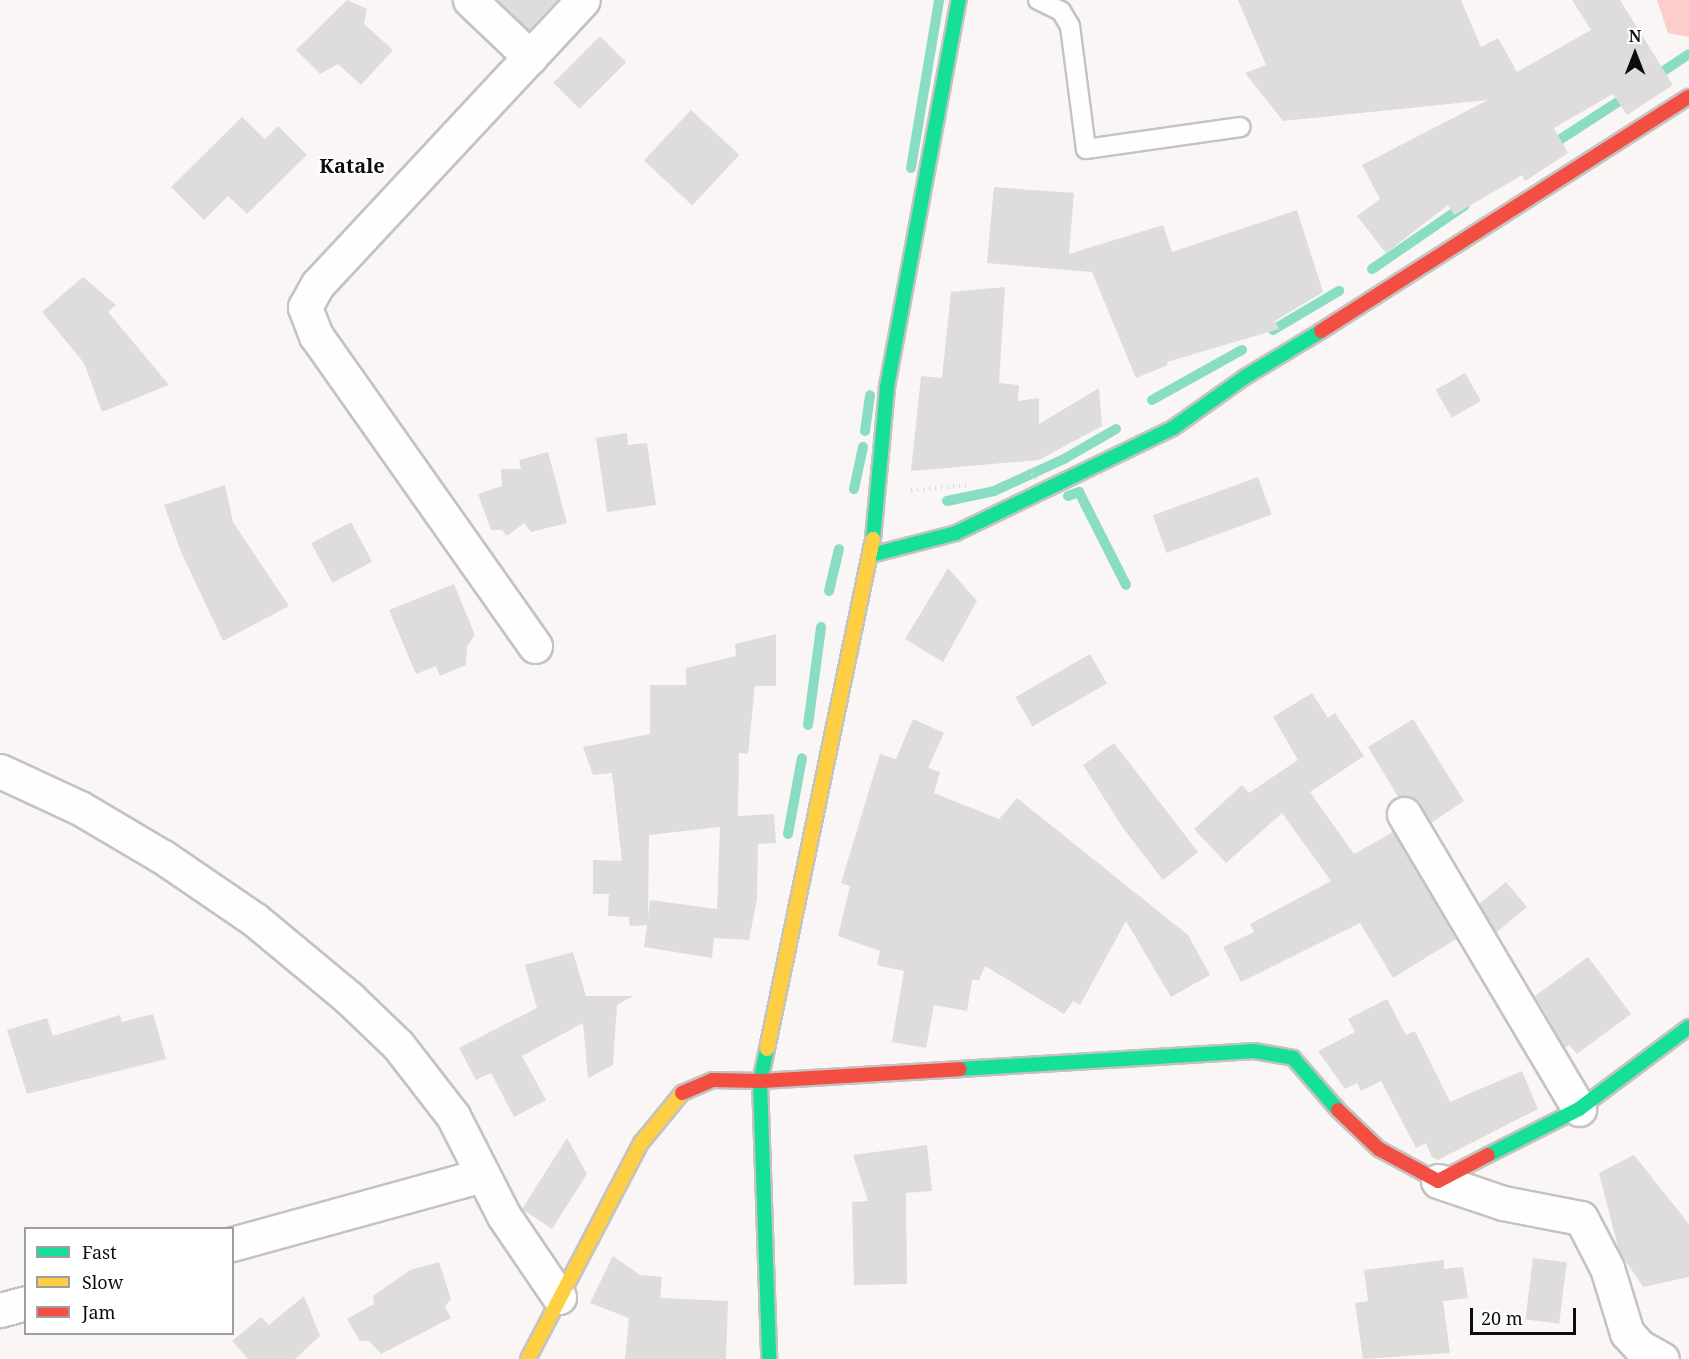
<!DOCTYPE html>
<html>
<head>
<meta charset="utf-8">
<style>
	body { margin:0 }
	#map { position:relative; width:1689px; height:1359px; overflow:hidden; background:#faf6f6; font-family:"Noto Serif",serif }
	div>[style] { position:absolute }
	.forest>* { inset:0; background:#fcceca }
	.stream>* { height:10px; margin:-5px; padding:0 5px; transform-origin:5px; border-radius:5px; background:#89ddc4 }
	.building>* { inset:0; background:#dfdcdc; transform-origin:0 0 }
	.path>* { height:4px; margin-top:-2px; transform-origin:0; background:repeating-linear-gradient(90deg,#dbdbdb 0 1.5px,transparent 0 6px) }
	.roads { filter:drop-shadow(2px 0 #c5c2c2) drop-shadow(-2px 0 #c5c2c2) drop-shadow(0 2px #c5c2c2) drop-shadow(0 -2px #c5c2c2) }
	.lane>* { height:18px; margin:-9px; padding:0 9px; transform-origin:9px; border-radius:9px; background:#fefefe }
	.street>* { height:33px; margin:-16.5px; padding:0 16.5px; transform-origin:16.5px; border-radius:16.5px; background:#fefefe }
	.fast>* { height:14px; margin:-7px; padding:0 7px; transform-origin:7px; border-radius:7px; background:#16e098 }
	.slow>* { height:14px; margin:-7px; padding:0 7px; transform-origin:7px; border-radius:7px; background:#ffcf43 }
	.jam>* { height:14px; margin:-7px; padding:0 7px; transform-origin:7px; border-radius:7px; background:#f24e42 }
	.path-bridge>* { height:4px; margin-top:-2px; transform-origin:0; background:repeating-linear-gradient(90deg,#dbdbdb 0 1.5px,transparent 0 6px) }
	span { translate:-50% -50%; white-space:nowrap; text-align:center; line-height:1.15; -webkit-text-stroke:4.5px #fff; paint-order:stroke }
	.quarter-label { font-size:20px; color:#0e0c0c; font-weight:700 }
	.legend { position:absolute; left:24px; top:1227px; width:210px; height:108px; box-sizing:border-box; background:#fff; border:2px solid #9f9e9e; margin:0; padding:8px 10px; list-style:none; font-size:18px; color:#0e0c0c }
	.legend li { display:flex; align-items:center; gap:12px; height:30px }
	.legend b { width:30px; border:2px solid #9f9e9e }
	.north { position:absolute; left:1605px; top:24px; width:60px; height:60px; -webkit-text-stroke:4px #fff; paint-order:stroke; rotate:0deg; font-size:16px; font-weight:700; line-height:24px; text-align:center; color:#0e0c0c }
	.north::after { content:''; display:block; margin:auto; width:21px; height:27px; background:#0e0c0c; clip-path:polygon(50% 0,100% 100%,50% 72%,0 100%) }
	.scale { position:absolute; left:1470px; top:1308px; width:106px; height:27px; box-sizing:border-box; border:3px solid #0e0c0c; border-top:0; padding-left:8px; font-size:18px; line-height:21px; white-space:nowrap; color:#0e0c0c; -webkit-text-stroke:4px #fff; paint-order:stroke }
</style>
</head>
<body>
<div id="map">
	<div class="forest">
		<i style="clip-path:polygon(1689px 0,1689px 37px,1668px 33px,1657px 0)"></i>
	</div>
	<div class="stream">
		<i style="left:1653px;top:78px;width:43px;rotate:-33.7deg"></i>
		<i style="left:1550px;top:146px;width:95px;rotate:-33deg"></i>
		<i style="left:911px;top:168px;width:170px;rotate:-80.5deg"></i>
		<i style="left:1372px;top:269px;width:112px;rotate:-34.4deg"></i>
		<i style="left:1273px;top:330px;width:77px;rotate:-30.6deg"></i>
		<i style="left:1152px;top:400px;width:103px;rotate:-29.1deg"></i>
		<i style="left:865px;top:431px;width:36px;rotate:-82deg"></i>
		<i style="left:854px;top:489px;width:43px;rotate:-77.9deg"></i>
		<i style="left:1068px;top:496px;width:12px;rotate:-20deg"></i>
		<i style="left:1079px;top:492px;width:104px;rotate:63.2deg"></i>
		<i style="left:947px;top:501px;width:48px;rotate:-12deg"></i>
		<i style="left:994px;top:491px;width:77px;rotate:-24.6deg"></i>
		<i style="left:1064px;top:459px;width:60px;rotate:-30deg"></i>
		<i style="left:829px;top:591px;width:43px;rotate:-76.6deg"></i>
		<i style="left:808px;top:725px;width:99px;rotate:-82.4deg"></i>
		<i style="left:788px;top:834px;width:77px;rotate:-79.6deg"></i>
	</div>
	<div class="building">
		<i style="clip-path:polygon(347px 0,367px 9px,364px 24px,393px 50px,361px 85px,338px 64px,320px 74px,296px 50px)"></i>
		<i style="clip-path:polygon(497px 0,557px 0,529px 30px)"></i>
		<i style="clip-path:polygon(1238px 0,1461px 0,1481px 47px,1498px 38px,1517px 72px,1591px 30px,1572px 0,1620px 0,1673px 85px,1627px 115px,1613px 94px,1554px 128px,1568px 153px,1525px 181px,1522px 175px,1454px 215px,1448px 205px,1386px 253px,1357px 216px,1380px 199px,1362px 165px,1488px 100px,1283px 121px,1245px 73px,1266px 65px)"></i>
		<i style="left:600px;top:36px;width:37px;height:66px;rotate:45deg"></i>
		<i style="left:691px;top:110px;width:66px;height:69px;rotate:43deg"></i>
		<i style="clip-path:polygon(242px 117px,265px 139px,278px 126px,307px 155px,247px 214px,228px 196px,204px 220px,171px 187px)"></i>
		<i style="clip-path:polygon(994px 187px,1074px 193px,1069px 254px,1163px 225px,1172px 252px,1297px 210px,1323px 292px,1275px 321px,1279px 329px,1167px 362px,1168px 365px,1136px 378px,1092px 272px,987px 263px)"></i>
		<i style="clip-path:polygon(83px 277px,116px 305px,108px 312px,169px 385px,102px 412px,84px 363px,42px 312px)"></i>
		<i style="clip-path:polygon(1005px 287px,999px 383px,1019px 385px,1018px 401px,1039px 398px,1039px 424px,1099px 388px,1102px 426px,1039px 460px,911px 471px,921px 376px,942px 378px,951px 292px)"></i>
		<i style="left:1465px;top:373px;width:32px;height:34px;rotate:60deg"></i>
		<i style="clip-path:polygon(627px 433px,628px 445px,647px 443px,656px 505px,607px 512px,596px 438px)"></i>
		<i style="clip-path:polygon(548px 452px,567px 523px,531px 532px,524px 523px,507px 536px,502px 530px,491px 530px,478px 494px,502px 486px,501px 469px,521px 469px,519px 460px)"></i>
		<i style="left:1258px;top:477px;width:40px;height:112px;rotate:70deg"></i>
		<i style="clip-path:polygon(225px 485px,233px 522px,289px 606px,223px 641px,181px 552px,164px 505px)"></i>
		<i style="left:351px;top:522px;width:45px;height:45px;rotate:62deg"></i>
		<i style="clip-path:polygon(948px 568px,977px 601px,943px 662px,905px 639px)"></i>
		<i style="clip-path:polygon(454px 584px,475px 635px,467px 646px,466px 665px,440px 676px,436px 666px,416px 674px,389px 610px)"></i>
		<i style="clip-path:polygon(evenodd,776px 634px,776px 686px,755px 686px,748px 754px,739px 753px,738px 816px,774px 814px,776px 843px,758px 844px,757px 899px,749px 940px,714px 938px,712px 958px,644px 947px,647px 925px,630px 926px,629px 917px,608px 916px,609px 894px,593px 894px,593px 860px,622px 861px,612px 773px,593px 775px,583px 747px,650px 734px,650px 685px,686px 685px,686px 668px,736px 656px,735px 644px,776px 634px,720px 827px,717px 909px,650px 900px,648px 917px,649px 835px,720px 827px)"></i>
		<i style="left:1090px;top:654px;width:34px;height:86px;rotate:60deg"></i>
		<i style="clip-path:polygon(1312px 693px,1328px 718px,1335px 713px,1364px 756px,1310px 792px,1354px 854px,1393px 832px,1456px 939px,1393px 978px,1360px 923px,1241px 982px,1223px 947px,1254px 932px,1250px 924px,1331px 881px,1282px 813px,1226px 863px,1194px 829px,1242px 785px,1249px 793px,1298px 760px,1273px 717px)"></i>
		<i style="clip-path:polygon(913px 719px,944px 733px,928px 768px,940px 772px,934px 793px,999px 819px,1017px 798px,1188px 935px,1210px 975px,1171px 997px,1126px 921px,1080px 1005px,1073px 1001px,1064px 1014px,985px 966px,979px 980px,972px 980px,967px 1011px,934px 1005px,926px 1048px,892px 1042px,904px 971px,877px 965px,880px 951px,838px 936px,850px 886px,841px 883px,880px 754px,896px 759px)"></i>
		<i style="clip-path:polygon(1413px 719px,1464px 801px,1431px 823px,1414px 798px,1398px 797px,1368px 747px)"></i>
		<i style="clip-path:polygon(1114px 743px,1198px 852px,1163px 880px,1123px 828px,1083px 765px)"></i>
		<i style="clip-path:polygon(1506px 882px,1527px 907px,1496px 933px,1479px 904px)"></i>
		<i style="clip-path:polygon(573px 952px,586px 996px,633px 996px,617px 1005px,613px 1065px,588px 1078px,583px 1023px,522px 1056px,546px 1100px,514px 1117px,491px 1073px,476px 1080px,459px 1048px,537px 1008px,525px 965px)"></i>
		<i style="clip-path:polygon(1588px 957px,1631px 1014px,1577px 1054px,1569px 1045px,1565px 1048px,1535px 996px)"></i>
		<i style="clip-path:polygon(1387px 999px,1406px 1035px,1415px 1031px,1450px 1102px,1522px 1071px,1538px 1109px,1438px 1160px,1432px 1157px,1426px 1143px,1416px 1148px,1381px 1081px,1361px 1091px,1357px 1083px,1345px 1089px,1318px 1051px,1355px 1032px,1348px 1019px)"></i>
		<i style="clip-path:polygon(153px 1014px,166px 1059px,27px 1094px,7px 1030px,47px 1018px,53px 1036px,120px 1015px,122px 1022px)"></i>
		<i style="clip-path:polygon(567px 1138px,587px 1174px,552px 1229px,522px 1209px)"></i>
		<i style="clip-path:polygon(927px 1145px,932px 1191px,906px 1193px,907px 1284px,854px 1285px,852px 1202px,868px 1201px,853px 1155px)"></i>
		<i style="clip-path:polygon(1634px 1155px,1689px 1224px,1689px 1277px,1643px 1287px,1619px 1251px,1599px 1173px)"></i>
		<i style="clip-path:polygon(613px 1256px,640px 1275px,662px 1277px,660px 1298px,728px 1301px,726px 1359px,625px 1359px,629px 1318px,590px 1303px)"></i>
		<i style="left:1533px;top:1258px;width:34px;height:62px;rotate:7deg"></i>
		<i style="clip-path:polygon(1444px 1260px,1444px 1269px,1463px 1267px,1468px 1298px,1443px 1301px,1450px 1353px,1363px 1359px,1355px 1303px,1368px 1301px,1364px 1270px)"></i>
		<i style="clip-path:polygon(439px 1262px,451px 1299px,445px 1306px,451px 1318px,381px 1354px,369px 1341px,360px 1341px,347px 1319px,374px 1304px,373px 1296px,410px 1270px)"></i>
		<i style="clip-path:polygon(304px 1296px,320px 1336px,295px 1359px,248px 1359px,232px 1341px,261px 1317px,269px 1325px)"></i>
	</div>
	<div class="path">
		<i style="left:911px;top:490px;width:58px;rotate:-4.9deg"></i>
	</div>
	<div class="roads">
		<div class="lane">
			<i style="left:1038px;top:0;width:25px;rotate:26deg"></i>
			<i style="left:1061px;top:11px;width:17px;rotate:59deg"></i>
			<i style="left:1070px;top:26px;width:124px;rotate:82.6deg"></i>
			<i style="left:1086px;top:149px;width:156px;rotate:-8.1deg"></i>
		</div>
		<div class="street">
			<i style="left:470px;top:0;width:83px;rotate:43.5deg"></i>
			<i style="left:535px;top:646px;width:380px;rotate:-125.2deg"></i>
			<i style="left:316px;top:336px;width:31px;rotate:-111deg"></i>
			<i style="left:305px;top:307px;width:26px;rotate:-61deg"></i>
			<i style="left:318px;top:284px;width:388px;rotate:-47deg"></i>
			<i style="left:0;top:771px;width:88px;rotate:24.8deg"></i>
			<i style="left:80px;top:808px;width:96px;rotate:30.6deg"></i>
			<i style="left:163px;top:857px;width:110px;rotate:34.3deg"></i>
			<i style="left:254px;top:919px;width:124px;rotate:39.7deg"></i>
			<i style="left:349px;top:998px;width:68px;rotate:43.8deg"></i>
			<i style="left:398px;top:1045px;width:90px;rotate:52.2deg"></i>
			<i style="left:453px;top:1116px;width:112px;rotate:63deg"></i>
			<i style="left:504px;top:1216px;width:98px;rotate:55.8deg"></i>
			<i style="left:1404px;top:814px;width:343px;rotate:59.3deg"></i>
			<i style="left:1438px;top:1181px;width:69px;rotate:18.7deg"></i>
			<i style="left:1503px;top:1203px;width:79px;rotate:10.9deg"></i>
			<i style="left:1581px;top:1218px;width:56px;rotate:62.5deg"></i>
			<i style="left:1607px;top:1268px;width:68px;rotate:72.9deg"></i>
			<i style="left:1627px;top:1333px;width:19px;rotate:47deg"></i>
			<i style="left:1640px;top:1347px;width:25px;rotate:29deg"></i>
			<i style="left:232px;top:1244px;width:260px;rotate:-15.4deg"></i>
			<i style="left:0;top:1310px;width:27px;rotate:-15deg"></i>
		</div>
		<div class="fast">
			<i style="left:873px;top:539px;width:153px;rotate:-84.7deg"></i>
			<i style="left:887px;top:387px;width:394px;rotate:-79.5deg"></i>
			<i style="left:871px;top:555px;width:88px;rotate:-14.5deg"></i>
			<i style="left:956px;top:533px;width:241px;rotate:-25.8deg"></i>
			<i style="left:1173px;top:428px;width:88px;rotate:-35.3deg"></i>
			<i style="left:1245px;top:377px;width:89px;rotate:-31.2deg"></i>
			<i style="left:767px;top:1049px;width:33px;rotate:102deg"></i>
			<i style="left:760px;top:1081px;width:278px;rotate:88.1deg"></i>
			<i style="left:960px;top:1069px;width:295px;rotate:-3.5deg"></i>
			<i style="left:1254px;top:1051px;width:40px;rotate:10deg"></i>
			<i style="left:1293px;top:1058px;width:69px;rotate:49.1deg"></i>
			<i style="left:1488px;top:1155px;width:102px;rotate:-26.8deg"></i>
			<i style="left:1579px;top:1109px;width:137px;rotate:-36.7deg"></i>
		</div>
		<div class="slow">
			<i style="left:767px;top:1049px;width:521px;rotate:-78.26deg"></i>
			<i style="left:528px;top:1359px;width:244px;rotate:-62.4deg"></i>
			<i style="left:641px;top:1143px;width:65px;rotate:-50.6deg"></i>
		</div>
		<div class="jam">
			<i style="left:1321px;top:331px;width:436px;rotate:-32.5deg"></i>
			<i style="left:682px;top:1093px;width:33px;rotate:-23deg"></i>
			<i style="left:712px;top:1080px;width:48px;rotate:1.2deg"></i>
			<i style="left:760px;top:1081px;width:200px;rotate:-3.4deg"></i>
			<i style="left:1338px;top:1110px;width:57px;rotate:43.6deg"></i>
			<i style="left:1379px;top:1149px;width:67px;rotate:28.5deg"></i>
			<i style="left:1438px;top:1181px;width:56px;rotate:-27.5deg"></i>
		</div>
	</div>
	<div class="path-bridge">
		<i style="left:1028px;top:469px;width:16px;rotate:50deg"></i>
	</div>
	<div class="quarter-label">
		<span style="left:352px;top:165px">Katale</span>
	</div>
	<ul class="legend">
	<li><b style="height:8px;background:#16e098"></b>Fast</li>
	<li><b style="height:8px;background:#ffcf43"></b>Slow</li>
	<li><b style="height:8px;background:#f24e42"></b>Jam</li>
	</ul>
	<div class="north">N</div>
	<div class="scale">20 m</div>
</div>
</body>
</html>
